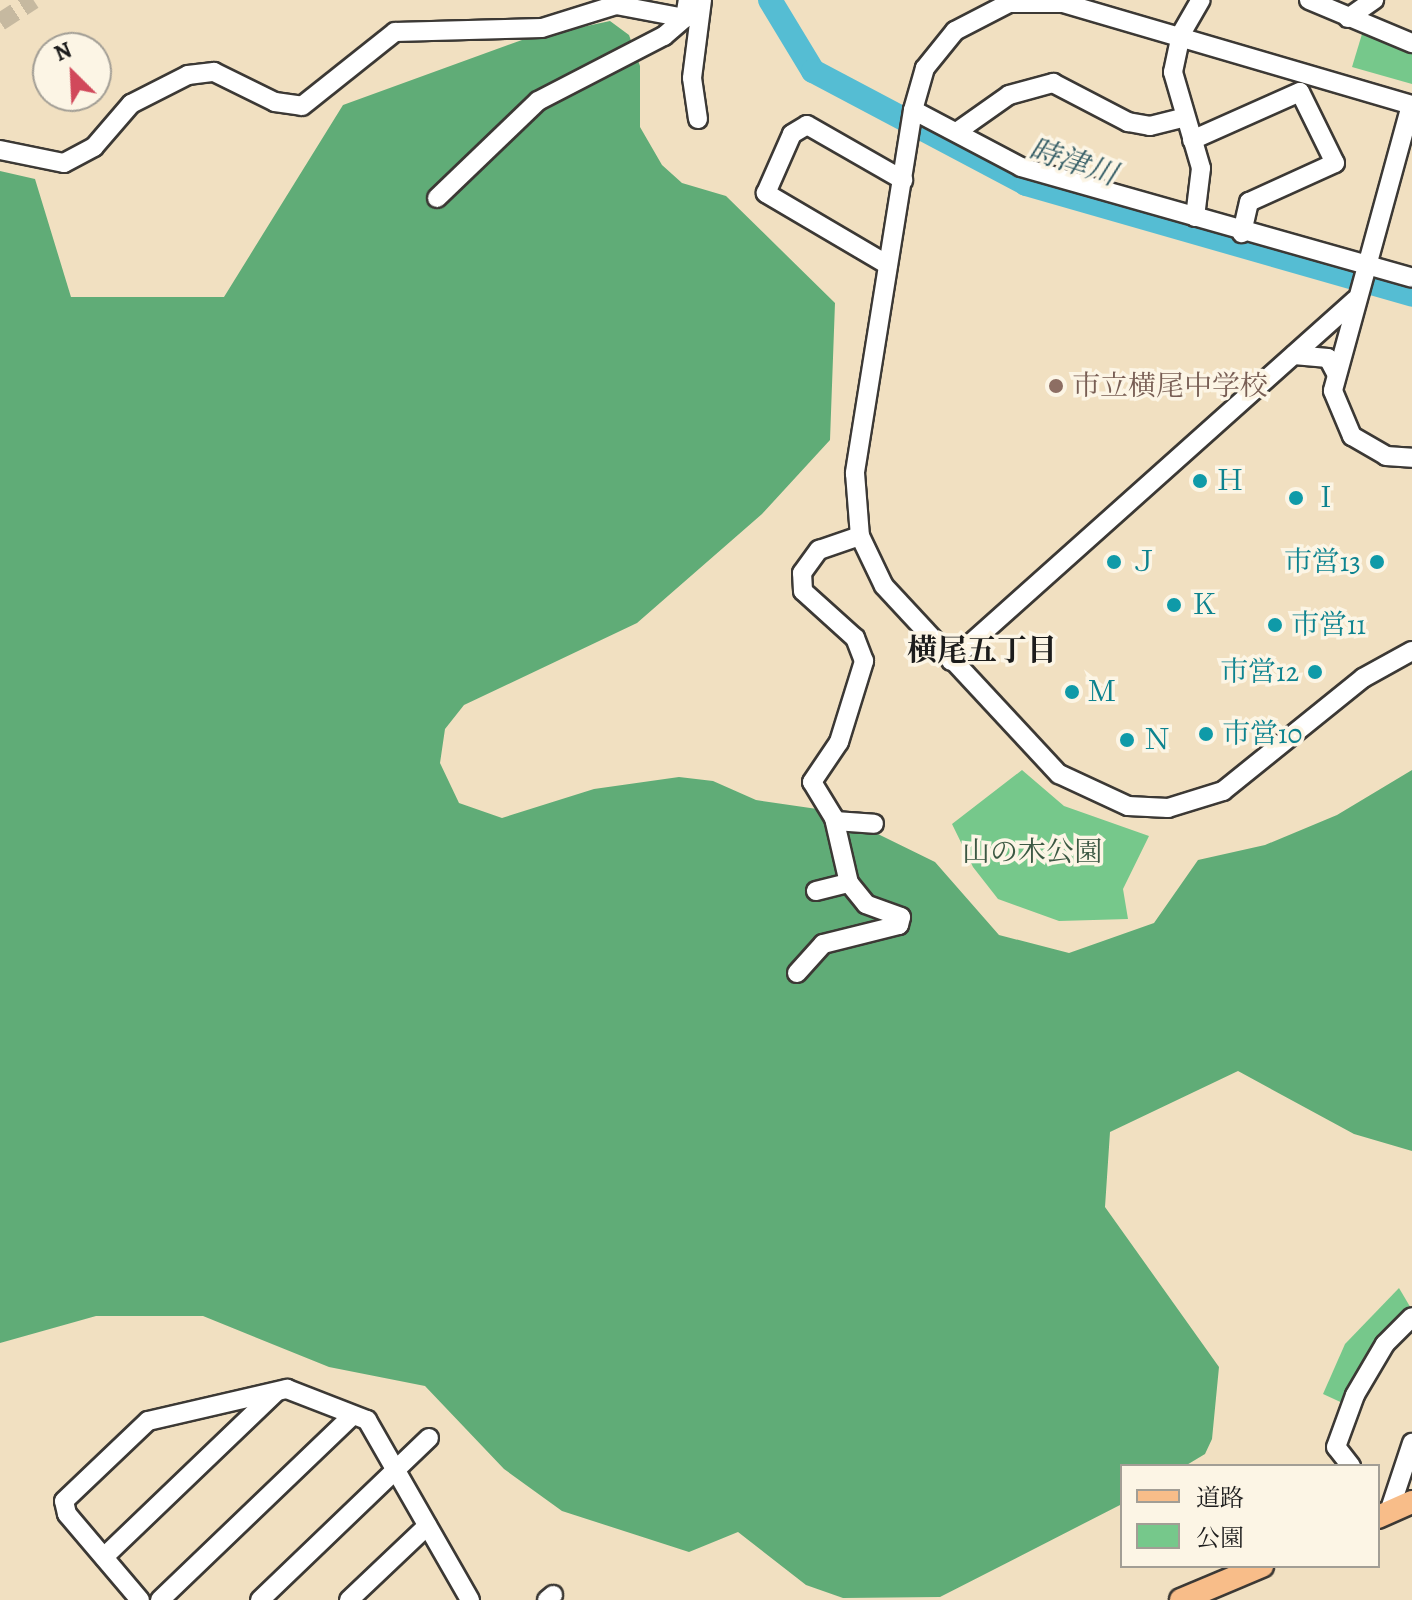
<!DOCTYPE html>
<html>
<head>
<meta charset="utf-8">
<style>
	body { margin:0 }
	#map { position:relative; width:1412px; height:1600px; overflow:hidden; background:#f1e0c1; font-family:Alegreya,"Noto Serif JP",serif }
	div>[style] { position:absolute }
	.green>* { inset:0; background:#76c88b }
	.forest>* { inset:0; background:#60ac77 }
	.river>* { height:24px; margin:-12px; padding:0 12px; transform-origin:12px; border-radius:12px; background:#55bdd3 }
	.minor-tunnel>* { height:18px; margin-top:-9px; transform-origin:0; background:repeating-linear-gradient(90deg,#c6b9a0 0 18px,transparent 0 27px) }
	.roads { filter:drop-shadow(2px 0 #3c3935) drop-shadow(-2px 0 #3c3935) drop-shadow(0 2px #3c3935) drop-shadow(0 -2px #3c3935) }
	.minor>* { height:18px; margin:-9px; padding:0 9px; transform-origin:9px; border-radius:9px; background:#fff }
	.major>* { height:22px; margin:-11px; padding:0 11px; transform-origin:11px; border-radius:11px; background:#f8bd89 }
	.dots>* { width:22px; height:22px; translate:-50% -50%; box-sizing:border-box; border:4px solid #fcf5e5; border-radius:50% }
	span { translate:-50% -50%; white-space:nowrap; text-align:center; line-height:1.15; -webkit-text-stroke:7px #fcf5e5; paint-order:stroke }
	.education-label { font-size:28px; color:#785e54 }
	.left { translate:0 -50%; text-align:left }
	.culture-label { font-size:28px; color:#0d838f }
	.right { translate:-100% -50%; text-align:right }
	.park-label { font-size:28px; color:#3c5843 }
	.water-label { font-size:30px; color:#335c65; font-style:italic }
	.neighbourhood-label { font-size:30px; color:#1c1c1c; font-weight:700 }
	.legend { position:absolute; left:1120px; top:1464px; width:260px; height:104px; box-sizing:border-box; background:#fcf5e5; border:2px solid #a29e95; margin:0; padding:10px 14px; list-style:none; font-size:24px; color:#1c1c1c }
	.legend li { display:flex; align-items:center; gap:16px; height:40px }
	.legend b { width:40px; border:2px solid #a29e95 }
	.north { position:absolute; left:32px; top:32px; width:80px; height:80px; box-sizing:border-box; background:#fcf5e5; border:2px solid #a29e95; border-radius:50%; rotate:336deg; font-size:22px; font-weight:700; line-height:32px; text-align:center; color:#1c1c1c }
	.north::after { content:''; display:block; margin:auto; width:28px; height:36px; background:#d1495b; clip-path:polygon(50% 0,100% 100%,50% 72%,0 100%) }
</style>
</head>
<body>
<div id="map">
	<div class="green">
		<i style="clip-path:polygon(1362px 34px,1412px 52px,1412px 84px,1352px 67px)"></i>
		<i style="clip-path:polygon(1022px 770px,1064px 806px,1149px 836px,1123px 889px,1128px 919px,1059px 921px,998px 899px,973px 867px,952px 824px)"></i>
		<i style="clip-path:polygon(1399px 1288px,1412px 1310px,1347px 1405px,1323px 1394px,1345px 1344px)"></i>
	</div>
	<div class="forest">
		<i style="clip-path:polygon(610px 21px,629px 35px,640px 66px,640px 127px,662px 165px,682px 183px,726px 196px,835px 303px,830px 440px,762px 514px,637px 623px,464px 705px,445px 729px,440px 763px,459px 803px,502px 818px,594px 789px,679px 777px,713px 781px,756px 800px,831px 811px,935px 862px,999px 935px,1069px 953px,1154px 923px,1198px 860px,1265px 845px,1337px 815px,1412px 770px,1412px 1151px,1354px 1134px,1238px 1071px,1110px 1132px,1105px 1207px,1219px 1367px,1212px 1439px,1205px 1454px,1185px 1466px,1122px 1466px,1122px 1504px,940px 1597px,843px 1598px,806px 1585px,738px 1532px,689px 1552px,562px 1511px,504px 1469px,425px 1386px,329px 1367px,203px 1316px,96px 1316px,0 1343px,0 171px,35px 179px,71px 297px,224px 297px,343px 105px,522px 40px)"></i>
	</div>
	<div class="river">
		<i style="left:770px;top:0;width:83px;rotate:58.8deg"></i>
		<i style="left:813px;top:71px;width:241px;rotate:27.9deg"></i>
		<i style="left:1026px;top:184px;width:402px;rotate:16deg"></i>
	</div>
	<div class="minor-tunnel">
		<i style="left:0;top:22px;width:40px;rotate:-32.9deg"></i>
	</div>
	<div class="roads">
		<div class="minor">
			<i style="left:1309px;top:0;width:112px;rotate:22.7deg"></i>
			<i style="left:1348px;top:18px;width:32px;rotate:-35deg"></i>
			<i style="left:1411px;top:105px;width:296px;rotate:105.3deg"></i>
			<i style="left:1333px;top:391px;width:49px;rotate:67.1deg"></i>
			<i style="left:1352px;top:436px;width:39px;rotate:30deg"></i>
			<i style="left:1386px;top:456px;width:26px;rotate:4deg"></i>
			<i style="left:1412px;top:105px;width:364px;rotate:-163.7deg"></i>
			<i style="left:1063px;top:3px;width:54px;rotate:180deg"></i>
			<i style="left:1009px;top:3px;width:61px;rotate:152.6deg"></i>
			<i style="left:955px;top:31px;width:48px;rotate:129deg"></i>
			<i style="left:925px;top:68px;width:44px;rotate:105.9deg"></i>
			<i style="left:913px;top:110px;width:368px;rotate:99.1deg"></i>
			<i style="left:855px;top:473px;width:63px;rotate:85.5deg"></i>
			<i style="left:860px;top:536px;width:55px;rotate:64.4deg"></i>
			<i style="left:884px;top:586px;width:257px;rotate:47.1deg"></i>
			<i style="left:1059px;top:774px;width:76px;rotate:24.9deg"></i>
			<i style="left:1128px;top:806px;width:40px;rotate:2.9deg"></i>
			<i style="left:1168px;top:808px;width:58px;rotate:-17.2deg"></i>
			<i style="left:1223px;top:791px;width:180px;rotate:-38.9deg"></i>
			<i style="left:1363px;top:678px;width:56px;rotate:-28.9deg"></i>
			<i style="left:913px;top:110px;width:122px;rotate:27.8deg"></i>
			<i style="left:1021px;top:167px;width:406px;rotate:15.8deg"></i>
			<i style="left:698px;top:119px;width:41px;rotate:-98.3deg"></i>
			<i style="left:692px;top:78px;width:79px;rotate:-82.7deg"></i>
			<i style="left:958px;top:131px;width:62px;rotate:-35.2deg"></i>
			<i style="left:1009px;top:95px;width:46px;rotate:-15.3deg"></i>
			<i style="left:1053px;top:83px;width:85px;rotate:27.5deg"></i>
			<i style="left:1128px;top:122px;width:22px;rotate:10deg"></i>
			<i style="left:1150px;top:126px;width:34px;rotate:-14deg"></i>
			<i style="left:1192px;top:140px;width:118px;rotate:-24deg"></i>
			<i style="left:1300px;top:92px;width:79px;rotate:63.8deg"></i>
			<i style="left:1335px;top:163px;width:94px;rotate:155.6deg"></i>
			<i style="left:1249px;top:202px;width:32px;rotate:103deg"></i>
			<i style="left:0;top:150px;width:65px;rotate:11.5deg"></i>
			<i style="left:64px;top:163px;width:34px;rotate:-28deg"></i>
			<i style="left:94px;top:147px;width:57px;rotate:-49.3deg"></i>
			<i style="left:131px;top:104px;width:64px;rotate:-27deg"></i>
			<i style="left:188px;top:75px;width:26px;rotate:-7deg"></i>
			<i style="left:214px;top:72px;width:68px;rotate:26.2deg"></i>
			<i style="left:275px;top:102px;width:27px;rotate:8deg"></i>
			<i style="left:302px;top:106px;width:119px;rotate:-38.5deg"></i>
			<i style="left:395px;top:32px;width:147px;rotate:-1.6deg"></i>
			<i style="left:542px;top:28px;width:77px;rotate:-17.3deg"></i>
			<i style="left:616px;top:5px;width:70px;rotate:10.7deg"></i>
			<i style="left:685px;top:18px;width:18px;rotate:-81deg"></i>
			<i style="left:437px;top:198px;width:140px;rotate:-43.8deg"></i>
			<i style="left:538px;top:101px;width:142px;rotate:-27.3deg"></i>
			<i style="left:664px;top:36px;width:28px;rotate:-41deg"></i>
			<i style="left:1195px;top:217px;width:49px;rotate:-83deg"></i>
			<i style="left:1201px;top:168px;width:100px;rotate:-106.3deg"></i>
			<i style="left:1173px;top:72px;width:39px;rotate:-78deg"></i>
			<i style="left:1181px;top:34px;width:39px;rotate:-60deg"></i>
			<i style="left:888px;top:265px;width:142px;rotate:-149.5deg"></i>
			<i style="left:766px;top:193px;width:64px;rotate:-66.2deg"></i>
			<i style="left:792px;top:134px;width:17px;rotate:-31deg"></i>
			<i style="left:807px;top:125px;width:111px;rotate:29.8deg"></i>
			<i style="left:1294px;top:355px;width:34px;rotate:5deg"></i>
			<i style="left:1328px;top:358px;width:17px;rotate:62deg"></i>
			<i style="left:951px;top:661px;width:542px;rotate:-41.78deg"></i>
			<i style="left:835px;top:821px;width:39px;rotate:4deg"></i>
			<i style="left:816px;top:891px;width:34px;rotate:-14deg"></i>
			<i style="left:849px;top:883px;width:67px;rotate:-103deg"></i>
			<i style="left:834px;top:818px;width:42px;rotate:-121.4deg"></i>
			<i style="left:812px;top:782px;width:48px;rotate:-56deg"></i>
			<i style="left:839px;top:742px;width:85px;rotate:-72.8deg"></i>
			<i style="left:864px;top:661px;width:25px;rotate:-111deg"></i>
			<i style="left:855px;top:638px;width:70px;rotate:-137.9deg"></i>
			<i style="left:803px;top:591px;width:18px;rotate:-93deg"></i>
			<i style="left:802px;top:573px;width:29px;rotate:-54deg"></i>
			<i style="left:819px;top:550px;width:43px;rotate:-18.9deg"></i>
			<i style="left:797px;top:973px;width:39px;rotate:-48deg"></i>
			<i style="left:823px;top:944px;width:78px;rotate:-14deg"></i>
			<i style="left:899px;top:925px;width:8px;rotate:-76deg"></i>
			<i style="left:901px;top:917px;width:37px;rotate:-160deg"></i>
			<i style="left:866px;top:904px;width:27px;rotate:-129deg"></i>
			<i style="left:1351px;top:1466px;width:24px;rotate:-128deg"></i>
			<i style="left:1336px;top:1447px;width:55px;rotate:-69.9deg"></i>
			<i style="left:1355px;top:1395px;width:59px;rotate:-59.5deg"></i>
			<i style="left:1385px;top:1344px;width:38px;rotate:-45deg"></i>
			<i style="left:1389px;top:1512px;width:73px;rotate:-71.6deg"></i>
			<i style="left:104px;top:1557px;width:237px;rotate:-43.8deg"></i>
			<i style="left:140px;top:1600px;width:113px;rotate:-130.3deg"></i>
			<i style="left:67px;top:1514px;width:13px;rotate:-103deg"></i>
			<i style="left:64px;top:1501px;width:116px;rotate:-43.6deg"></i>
			<i style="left:148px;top:1421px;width:143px;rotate:-13deg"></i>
			<i style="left:287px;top:1389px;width:86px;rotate:21.2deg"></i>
			<i style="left:367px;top:1420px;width:207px;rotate:60.2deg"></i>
			<i style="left:160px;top:1600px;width:267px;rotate:-43.8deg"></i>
			<i style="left:260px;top:1600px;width:234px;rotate:-43.8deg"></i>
			<i style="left:349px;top:1600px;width:108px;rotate:-43.5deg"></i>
			<i style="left:547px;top:1600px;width:8px;rotate:-40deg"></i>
		</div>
		<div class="major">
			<i style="left:1378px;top:1517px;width:37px;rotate:-24deg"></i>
			<i style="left:1181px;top:1600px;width:88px;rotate:-22.8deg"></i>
		</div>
	</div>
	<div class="dots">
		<i style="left:1056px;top:386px;background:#8d6e63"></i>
		<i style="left:1200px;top:481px;background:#0f9aa8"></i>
		<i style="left:1296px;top:498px;background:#0f9aa8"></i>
		<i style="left:1114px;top:562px;background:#0f9aa8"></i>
		<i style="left:1377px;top:562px;background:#0f9aa8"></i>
		<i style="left:1174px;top:605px;background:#0f9aa8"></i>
		<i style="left:1275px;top:625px;background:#0f9aa8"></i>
		<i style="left:1315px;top:672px;background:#0f9aa8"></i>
		<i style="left:1072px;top:692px;background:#0f9aa8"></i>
		<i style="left:1206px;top:734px;background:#0f9aa8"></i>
		<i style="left:1127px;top:740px;background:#0f9aa8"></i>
	</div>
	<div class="education-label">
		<span class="left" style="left:1072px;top:386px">市立横尾中学校</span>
	</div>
	<div class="culture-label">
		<span class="left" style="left:1216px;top:481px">Ｈ</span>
		<span class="left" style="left:1312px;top:498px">Ｉ</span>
		<span class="left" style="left:1130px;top:562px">Ｊ</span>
		<span class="right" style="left:1361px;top:562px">市営13</span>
		<span class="left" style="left:1190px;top:605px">Ｋ</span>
		<span class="left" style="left:1291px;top:625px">市営11</span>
		<span class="right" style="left:1299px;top:672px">市営12</span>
		<span class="left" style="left:1088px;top:692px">Ｍ</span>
		<span class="left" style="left:1222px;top:734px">市営10</span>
		<span class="left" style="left:1143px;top:740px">Ｎ</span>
	</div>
	<div class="park-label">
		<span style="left:1032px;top:852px">山の木公園</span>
	</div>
	<div class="water-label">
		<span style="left:1073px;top:162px;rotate:18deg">時津川</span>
	</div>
	<div class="neighbourhood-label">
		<span style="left:982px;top:650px">横尾五丁目</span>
	</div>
	<ul class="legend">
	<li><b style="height:10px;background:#f8bd89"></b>道路</li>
	<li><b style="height:22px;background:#76c88b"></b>公園</li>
	</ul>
	<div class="north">N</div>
</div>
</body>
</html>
